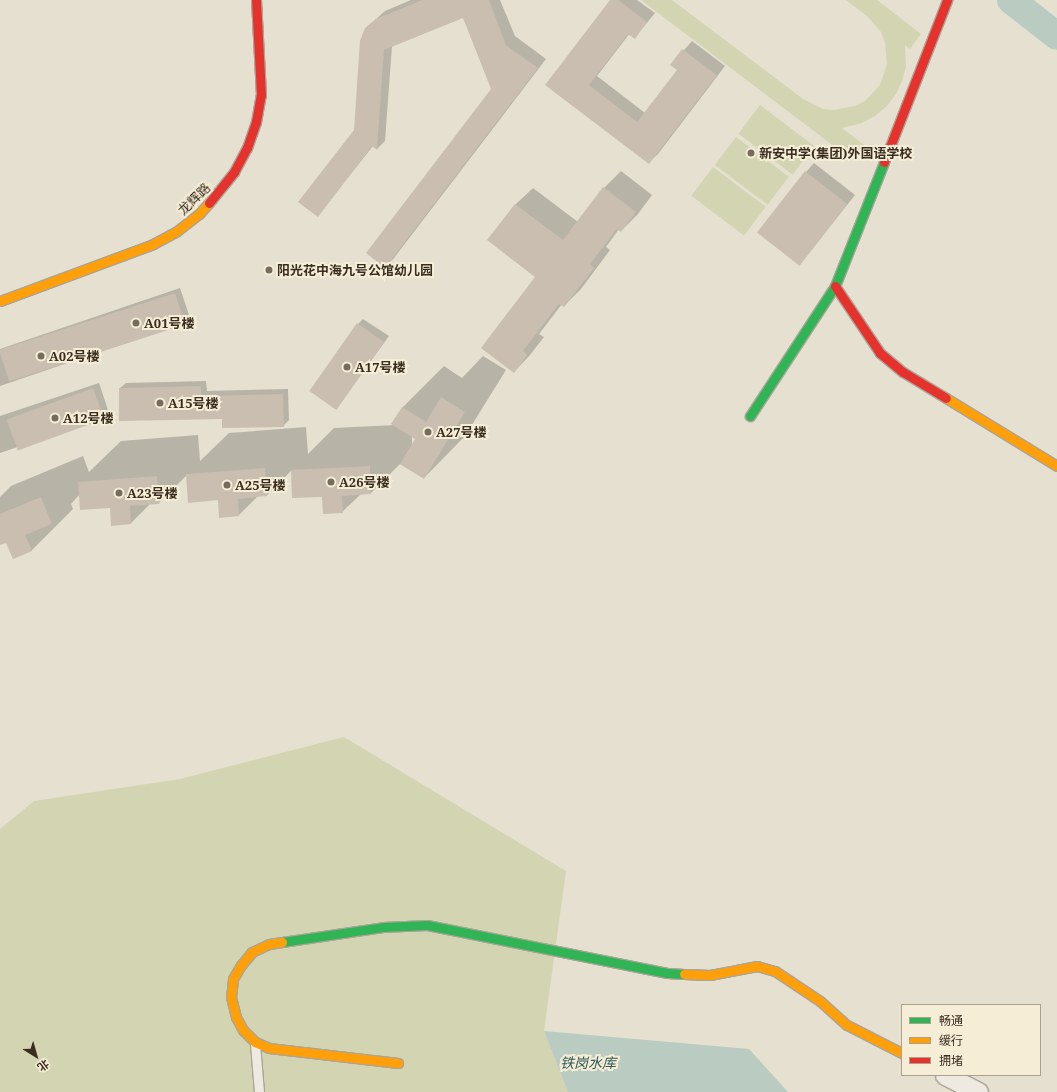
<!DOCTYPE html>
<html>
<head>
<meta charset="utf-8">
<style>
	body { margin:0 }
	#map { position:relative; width:1057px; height:1092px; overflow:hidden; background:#e5e0d0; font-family:"Noto Serif","Noto Sans SC",serif }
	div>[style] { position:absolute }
	.green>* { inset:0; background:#d3d5b2; transform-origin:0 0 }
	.water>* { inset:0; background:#bacbc1 }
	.shadow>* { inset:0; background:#0003 }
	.river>* { height:28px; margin:-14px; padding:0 14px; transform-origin:14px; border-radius:14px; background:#bacbc1 }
	.building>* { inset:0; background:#c9beb0; transform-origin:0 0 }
	.roads { filter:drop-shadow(1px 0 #aaa598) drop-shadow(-1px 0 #aaa598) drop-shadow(0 1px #aaa598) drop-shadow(0 -1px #aaa598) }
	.lane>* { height:9px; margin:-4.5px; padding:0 4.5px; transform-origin:4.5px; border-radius:4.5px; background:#eeeae1 }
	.street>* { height:19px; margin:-9.5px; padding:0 9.5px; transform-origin:9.5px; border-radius:9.5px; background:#eeeae1 }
	.fast>* { height:9px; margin:-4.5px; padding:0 4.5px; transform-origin:4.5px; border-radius:4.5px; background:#30b455 }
	.slow>* { height:9px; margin:-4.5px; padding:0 4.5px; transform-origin:4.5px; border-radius:4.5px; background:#ff9f0a }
	.jam>* { height:9px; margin:-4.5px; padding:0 4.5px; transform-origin:4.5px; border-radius:4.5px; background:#e5322d }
	.dots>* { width:11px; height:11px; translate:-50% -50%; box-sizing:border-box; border:2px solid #f5edd6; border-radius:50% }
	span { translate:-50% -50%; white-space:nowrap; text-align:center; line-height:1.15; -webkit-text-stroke:4px #f5edd6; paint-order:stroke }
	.poi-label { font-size:13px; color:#3a2d20; font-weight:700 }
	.left { translate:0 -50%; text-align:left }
	.street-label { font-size:13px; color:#3a2d20 }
	.water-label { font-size:14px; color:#2f5958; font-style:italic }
	.legend { position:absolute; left:901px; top:1004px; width:140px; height:72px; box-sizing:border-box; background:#f5edd6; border:1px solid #aaa08d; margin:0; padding:5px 7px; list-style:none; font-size:12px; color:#3a2d20 }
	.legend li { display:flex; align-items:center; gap:8px; height:20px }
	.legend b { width:20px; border:1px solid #aaa08d }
	.north { position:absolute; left:16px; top:1036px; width:40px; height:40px; -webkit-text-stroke:3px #f5edd6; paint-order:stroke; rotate:143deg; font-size:11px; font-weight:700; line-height:16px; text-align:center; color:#3a2d20 }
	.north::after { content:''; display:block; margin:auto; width:14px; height:18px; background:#3a2d20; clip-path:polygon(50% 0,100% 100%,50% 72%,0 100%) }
</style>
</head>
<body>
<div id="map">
	<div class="green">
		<i style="clip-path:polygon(641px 0,672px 0,803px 99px,823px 109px,834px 110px,855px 106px,865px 101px,880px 85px,887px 64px,885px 43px,881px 32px,867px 16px,846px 0,877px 0,921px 34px,910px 49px,905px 45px,906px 66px,902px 81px,896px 94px,887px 106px,875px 116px,862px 123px,842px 128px,864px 145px,852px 160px)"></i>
		<i style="left:760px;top:105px;width:68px;height:36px;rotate:37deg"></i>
		<i style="left:736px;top:137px;width:66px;height:35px;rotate:37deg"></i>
		<i style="left:713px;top:167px;width:66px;height:36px;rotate:37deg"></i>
		<i style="clip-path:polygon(344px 737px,566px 871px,544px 1031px,568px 1092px,0 1092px,0 829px,34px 801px,180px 779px)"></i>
	</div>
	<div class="water">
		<i style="clip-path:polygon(544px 1031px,749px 1049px,788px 1092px,568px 1092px)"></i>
	</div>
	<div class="shadow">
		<i style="clip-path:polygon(411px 0,500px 0,515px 36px,546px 59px,394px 258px,385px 267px,493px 89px,464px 17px,392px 46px,385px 141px,377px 149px,373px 146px,318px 215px,355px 130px,375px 20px,385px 11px)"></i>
		<i style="clip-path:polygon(611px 0,637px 0,655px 13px,635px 37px,630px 33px,597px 76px,645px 113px,678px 70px,671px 65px,692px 41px,725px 66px,658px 154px,649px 162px,547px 84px)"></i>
		<i style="clip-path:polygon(814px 163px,855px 195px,800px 264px,806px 172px)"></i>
		<i style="clip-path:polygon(621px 171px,652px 195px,638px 214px,621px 231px,619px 229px,606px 247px,610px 250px,581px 289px,564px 306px,562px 304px,539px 334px,544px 337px,530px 355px,514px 372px,537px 276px,489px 240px,516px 204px,533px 188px,578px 222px,604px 188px)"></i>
		<i style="clip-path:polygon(180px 288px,190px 318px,185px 323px,0 386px,0 349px)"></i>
		<i style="clip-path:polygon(363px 319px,389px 336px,336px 409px,358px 324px)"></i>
		<i style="clip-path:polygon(evenodd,483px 356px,506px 370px,465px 436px,424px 478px,400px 464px,371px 493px,361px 494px,342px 512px,292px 470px,266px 496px,258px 496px,239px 515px,187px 475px,159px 503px,150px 504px,131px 523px,111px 507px,80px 494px,71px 504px,73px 509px,31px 551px,7px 541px,0 544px,0 497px,11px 486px,83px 456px,89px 472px,121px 441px,198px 435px,200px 461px,229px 433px,306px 427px,308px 454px,334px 428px,395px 425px,402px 408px,444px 366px,462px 378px,483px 356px,412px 436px,416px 439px,412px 446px,412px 436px)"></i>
		<i style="clip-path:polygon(206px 381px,207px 391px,288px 389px,289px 420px,283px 426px,223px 418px,120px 388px,126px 383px)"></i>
		<i style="clip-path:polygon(99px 383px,109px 413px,103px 418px,0 453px,0 416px)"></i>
	</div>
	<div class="river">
		<i style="left:1011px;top:0;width:58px;rotate:38deg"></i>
	</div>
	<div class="building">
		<i style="clip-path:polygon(422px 0,489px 0,506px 45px,538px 68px,385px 268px,366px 253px,491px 89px,463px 18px,384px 50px,377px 150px,372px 146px,318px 217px,298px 202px,354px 130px,360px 41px,365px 28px,376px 19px)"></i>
		<i style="clip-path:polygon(610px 0,618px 0,647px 22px,635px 39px,628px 34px,589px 85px,637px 122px,677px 70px,670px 65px,682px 49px,717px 75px,649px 164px,545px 85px)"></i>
		<i style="left:805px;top:171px;width:54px;height:78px;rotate:38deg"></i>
		<i style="clip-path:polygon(603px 187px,636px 212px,621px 232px,617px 229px,590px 264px,594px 268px,564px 307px,559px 304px,523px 351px,527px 355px,514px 373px,481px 348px,535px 277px,487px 240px,515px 204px,563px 240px)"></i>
		<i style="left:175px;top:293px;width:33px;height:185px;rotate:72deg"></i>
		<i style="left:357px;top:323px;width:33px;height:83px;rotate:35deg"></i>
		<i style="clip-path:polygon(201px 386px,201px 396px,283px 394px,284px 427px,222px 428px,222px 419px,119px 421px,119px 388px)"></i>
		<i style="left:93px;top:388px;width:33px;height:92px;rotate:70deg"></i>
		<i style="clip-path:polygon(441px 397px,465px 412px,424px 479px,400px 464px,415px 439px,391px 424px,402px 407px,426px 422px)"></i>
		<i style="clip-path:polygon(370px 466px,371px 494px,342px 496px,343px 513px,323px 514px,322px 497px,292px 498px,291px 470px)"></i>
		<i style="clip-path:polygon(265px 468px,267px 496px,238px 499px,239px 516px,219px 518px,218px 500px,188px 503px,186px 474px)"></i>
		<i style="clip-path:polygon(157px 476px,159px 504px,130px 506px,131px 524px,111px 526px,110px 508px,80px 510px,78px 482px)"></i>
		<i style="clip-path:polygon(41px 497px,52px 524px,25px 535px,32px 551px,13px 559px,6px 543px,0 545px,0 514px)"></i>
	</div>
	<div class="roads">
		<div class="lane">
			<i style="left:255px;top:1044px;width:48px;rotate:85.2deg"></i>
		</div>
		<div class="street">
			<i style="left:945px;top:1075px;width:37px;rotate:27deg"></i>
		</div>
		<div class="fast">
			<i style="left:750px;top:416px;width:155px;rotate:-56.8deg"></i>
			<i style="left:835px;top:286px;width:133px;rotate:-68.4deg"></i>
			<i style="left:282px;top:942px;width:102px;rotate:-8.4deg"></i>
			<i style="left:383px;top:927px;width:44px;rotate:-2.6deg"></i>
			<i style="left:427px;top:925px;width:245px;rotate:11.3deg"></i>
			<i style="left:667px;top:973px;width:17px;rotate:3deg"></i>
		</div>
		<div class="slow">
			<i style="left:0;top:301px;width:163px;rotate:-20.4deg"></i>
			<i style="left:153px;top:244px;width:27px;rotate:-28deg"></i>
			<i style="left:177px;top:231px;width:28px;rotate:-38deg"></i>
			<i style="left:199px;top:214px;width:15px;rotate:-48deg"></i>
			<i style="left:946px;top:398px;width:130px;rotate:31.5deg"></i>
			<i style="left:282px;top:942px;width:13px;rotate:171deg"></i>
			<i style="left:269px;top:944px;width:19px;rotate:155deg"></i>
			<i style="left:252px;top:952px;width:17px;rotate:130deg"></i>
			<i style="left:241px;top:965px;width:16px;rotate:120deg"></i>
			<i style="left:233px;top:979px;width:18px;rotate:96deg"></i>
			<i style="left:231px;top:997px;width:21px;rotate:76deg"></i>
			<i style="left:236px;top:1017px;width:15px;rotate:62deg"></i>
			<i style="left:243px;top:1030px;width:17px;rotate:45deg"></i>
			<i style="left:255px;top:1042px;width:15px;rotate:23deg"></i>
			<i style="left:269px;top:1048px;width:130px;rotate:6.6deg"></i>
			<i style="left:684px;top:974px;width:26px;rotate:2deg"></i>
			<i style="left:710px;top:975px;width:48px;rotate:-10.8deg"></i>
			<i style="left:757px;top:966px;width:19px;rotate:16deg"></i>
			<i style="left:775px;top:971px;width:54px;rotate:33.7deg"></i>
			<i style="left:820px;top:1001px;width:36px;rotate:42deg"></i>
			<i style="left:847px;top:1025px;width:62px;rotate:27deg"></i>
		</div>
		<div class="jam">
			<i style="left:884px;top:162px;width:174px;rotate:-68.7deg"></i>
			<i style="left:209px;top:203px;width:40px;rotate:-51deg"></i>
			<i style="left:234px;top:172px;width:27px;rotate:-62deg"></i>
			<i style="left:247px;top:148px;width:28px;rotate:-71deg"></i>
			<i style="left:256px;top:122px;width:27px;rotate:-80deg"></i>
			<i style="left:261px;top:95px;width:95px;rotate:-93deg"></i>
			<i style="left:835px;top:286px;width:81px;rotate:56.1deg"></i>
			<i style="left:880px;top:353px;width:30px;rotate:40deg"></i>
			<i style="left:903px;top:372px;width:50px;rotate:31.2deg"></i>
		</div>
	</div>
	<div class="dots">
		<i style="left:751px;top:153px;background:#766c5e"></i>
		<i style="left:269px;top:270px;background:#766c5e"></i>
		<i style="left:136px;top:323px;background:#766c5e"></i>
		<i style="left:41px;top:356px;background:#766c5e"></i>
		<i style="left:347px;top:367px;background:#766c5e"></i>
		<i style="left:160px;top:403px;background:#766c5e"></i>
		<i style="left:55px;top:418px;background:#766c5e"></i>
		<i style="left:428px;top:432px;background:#766c5e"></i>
		<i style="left:331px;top:482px;background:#766c5e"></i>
		<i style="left:227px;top:485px;background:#766c5e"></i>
		<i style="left:119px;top:493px;background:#766c5e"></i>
	</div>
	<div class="poi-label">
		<span class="left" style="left:759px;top:153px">新安中学(集团)外国语学校</span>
		<span class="left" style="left:277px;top:270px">阳光花中海九号公馆幼儿园</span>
		<span class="left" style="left:144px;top:323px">A01号楼</span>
		<span class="left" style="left:49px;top:356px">A02号楼</span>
		<span class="left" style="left:355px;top:367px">A17号楼</span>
		<span class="left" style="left:168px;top:403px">A15号楼</span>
		<span class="left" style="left:63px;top:418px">A12号楼</span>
		<span class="left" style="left:436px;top:432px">A27号楼</span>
		<span class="left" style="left:339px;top:482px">A26号楼</span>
		<span class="left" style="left:235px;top:485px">A25号楼</span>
		<span class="left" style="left:127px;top:493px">A23号楼</span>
	</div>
	<div class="street-label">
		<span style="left:194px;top:199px;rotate:-44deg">龙辉路</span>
	</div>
	<div class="water-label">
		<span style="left:588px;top:1063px">铁岗水库</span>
	</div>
	<ul class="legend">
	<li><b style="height:5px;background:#30b455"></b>畅通</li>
	<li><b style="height:5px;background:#ff9f0a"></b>缓行</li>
	<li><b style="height:5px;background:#e5322d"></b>拥堵</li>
	</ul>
	<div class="north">北</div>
</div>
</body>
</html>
